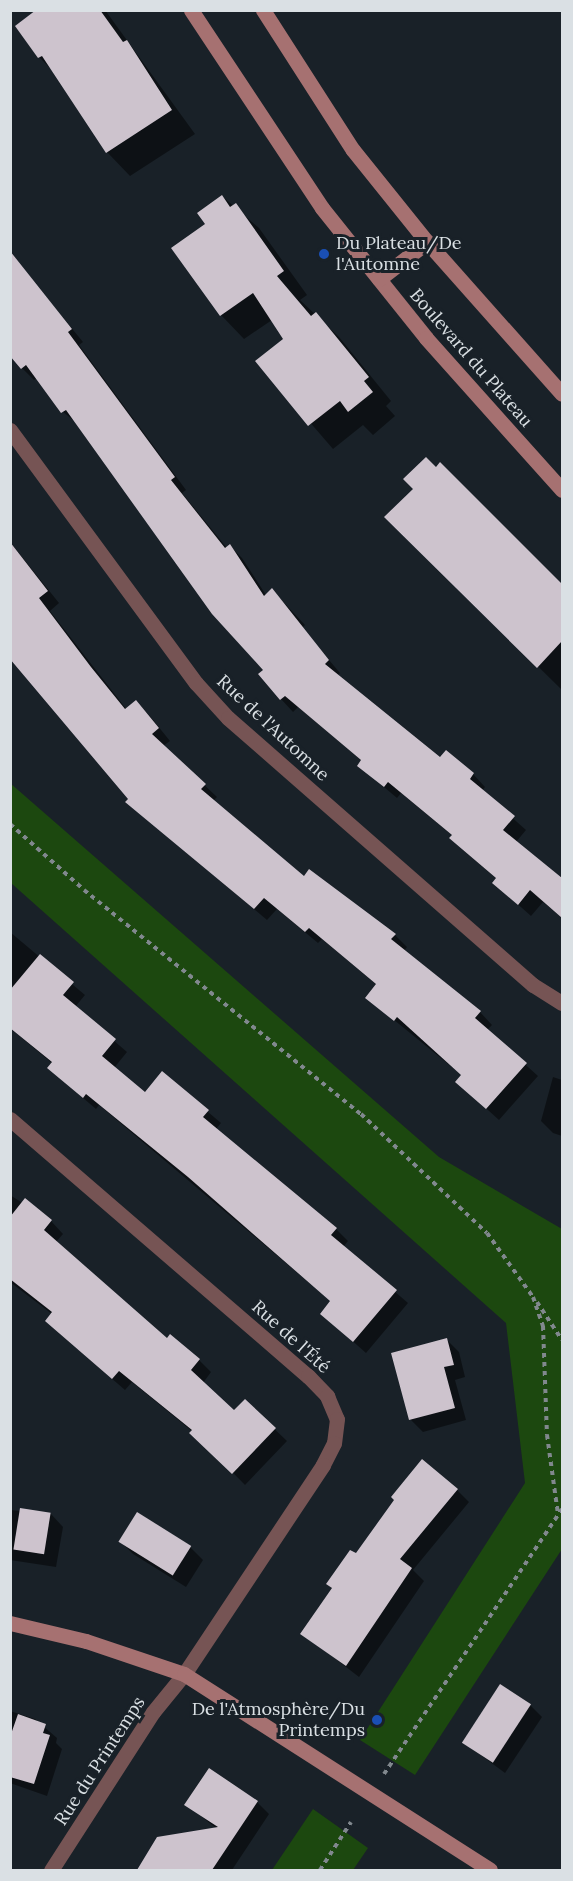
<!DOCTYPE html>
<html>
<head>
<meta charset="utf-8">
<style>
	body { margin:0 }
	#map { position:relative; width:573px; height:1881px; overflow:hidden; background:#192128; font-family:Lora,serif }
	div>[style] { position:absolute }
	.green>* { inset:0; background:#1c480f }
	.shadow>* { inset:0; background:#0007 }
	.building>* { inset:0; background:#cdc3cd; transform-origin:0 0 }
	.path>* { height:4px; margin-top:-2px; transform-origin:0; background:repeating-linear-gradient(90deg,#81888e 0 4.5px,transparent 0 9px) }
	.street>* { height:15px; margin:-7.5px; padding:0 7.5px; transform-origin:7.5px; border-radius:7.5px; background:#765454 }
	.secondary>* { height:15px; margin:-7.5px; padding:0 7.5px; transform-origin:7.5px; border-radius:7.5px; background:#a67171 }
	.dots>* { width:16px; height:16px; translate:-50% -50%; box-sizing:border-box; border:3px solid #192128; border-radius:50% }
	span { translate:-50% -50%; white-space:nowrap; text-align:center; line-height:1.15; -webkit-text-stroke:6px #192128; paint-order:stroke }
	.poi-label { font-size:18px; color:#dae0e4 }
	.left { translate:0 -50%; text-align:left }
	.right { translate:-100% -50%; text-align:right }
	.street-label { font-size:18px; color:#dae0e4 }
	.frame { position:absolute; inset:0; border:12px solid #dae0e4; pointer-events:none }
</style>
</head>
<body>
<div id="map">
	<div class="green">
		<i style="clip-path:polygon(10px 783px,439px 1157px,562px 1229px,562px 1549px,415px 1775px,360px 1740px,525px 1483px,506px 1323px,11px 883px)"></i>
		<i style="clip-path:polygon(313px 1809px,368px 1848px,353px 1870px,272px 1870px)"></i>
	</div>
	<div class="shadow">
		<i style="clip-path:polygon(38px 10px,105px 10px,195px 134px,130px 176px,107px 152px,55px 73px,39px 57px)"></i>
		<i style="clip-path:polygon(222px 196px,259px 228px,307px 295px,300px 300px,339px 337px,391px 401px,386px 406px,395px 416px,373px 435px,363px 425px,333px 449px,257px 361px,285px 339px,272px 320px,244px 339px,221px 315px,207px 225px)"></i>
		<i style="clip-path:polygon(10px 253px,83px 342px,79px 345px,186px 490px,182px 493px,227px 548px,230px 546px,242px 558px,266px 595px,272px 590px,305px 625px,302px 628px,340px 673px,337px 676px,440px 759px,446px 752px,473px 774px,485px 787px,482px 791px,526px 830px,516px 842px,562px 880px,562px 918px,543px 902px,531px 916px,494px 883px,497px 879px,463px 850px,453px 836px,401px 793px,397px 798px,359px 766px,362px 761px,298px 707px,293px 712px,281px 699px,265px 670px,77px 423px,63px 412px,37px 378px,34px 380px,22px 368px)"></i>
		<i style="clip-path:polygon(509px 536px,562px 586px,562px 690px,410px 541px)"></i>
		<i style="clip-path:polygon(10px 542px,59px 603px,50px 611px,127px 710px,136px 702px,149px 715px,170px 741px,163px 746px,217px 797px,213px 801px,304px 878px,395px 935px,407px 947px,404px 951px,480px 1012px,492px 1025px,487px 1030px,538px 1076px,499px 1120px,457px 1082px,463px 1076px,367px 998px,377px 985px,322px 939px,318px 943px,277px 909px,267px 920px,127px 802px,130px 799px,10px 629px)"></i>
		<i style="clip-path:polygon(10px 932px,85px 995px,75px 1007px,127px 1052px,114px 1068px,145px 1094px,162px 1073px,221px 1123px,216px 1129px,336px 1229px,348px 1241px,343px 1247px,408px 1303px,366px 1353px,322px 1314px,332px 1302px,99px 1105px,96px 1109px,62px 1080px,53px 1064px,10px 1028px)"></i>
		<i style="clip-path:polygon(553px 1077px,562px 1080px,562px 1136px,553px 1133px,541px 1121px)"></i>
		<i style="clip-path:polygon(10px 1195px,51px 1221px,63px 1234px,56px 1242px,167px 1340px,170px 1336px,199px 1360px,211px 1372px,203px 1383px,234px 1412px,245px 1401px,287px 1441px,245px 1485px,193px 1432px,132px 1382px,125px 1390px,59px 1333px,52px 1314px,10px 1282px)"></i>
		<i style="clip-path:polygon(446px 1339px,459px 1352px,465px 1377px,455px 1380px,466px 1420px,423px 1432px,411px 1420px,393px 1354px)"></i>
		<i style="clip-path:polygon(457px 1490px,469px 1502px,413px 1570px,424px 1581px,359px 1677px,302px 1633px,333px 1589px,327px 1584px,356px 1555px)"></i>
		<i style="clip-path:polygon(10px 1510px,51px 1514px,63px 1527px,56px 1567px,10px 1560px)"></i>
		<i style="clip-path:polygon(137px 1515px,190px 1547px,203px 1560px,186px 1587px,133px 1554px,121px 1542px)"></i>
		<i style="clip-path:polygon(530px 1705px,542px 1717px,505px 1773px,463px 1742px)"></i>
		<i style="clip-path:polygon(10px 1711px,35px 1719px,57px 1738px,56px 1743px,62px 1749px,47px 1796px,10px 1783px)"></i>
		<i style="clip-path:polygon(257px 1802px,269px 1814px,232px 1870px,139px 1870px,158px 1839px,217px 1829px,186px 1804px)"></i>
	</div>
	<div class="building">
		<i style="clip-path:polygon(36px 10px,100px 10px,123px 42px,127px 40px,172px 110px,106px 153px,42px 56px,38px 58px,15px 26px)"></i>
		<i style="clip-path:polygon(222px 195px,230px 207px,236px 203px,284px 271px,277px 276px,311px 316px,316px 312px,369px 377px,364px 381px,373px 392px,348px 412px,340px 401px,308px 426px,255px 361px,283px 339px,253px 293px,220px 316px,171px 248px,205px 224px,197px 213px)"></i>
		<i style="clip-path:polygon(10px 251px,72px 329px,68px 332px,175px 477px,171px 480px,225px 548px,230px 544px,264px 596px,272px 588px,329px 660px,325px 664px,440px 757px,446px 750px,474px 773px,470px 779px,515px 816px,503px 830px,562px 878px,562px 918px,530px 890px,518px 905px,492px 883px,496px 878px,449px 838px,452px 835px,388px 782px,384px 787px,357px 766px,361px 760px,285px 696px,280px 700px,258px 674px,263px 670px,212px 614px,66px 410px,61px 413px,26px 365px,21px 369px,10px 356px)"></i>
		<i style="clip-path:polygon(426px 457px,436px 467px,440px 462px,562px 584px,562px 641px,537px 668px,384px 517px,413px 489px,403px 479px)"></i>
		<i style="clip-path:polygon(10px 542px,48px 591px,39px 598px,91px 667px,125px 709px,136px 700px,159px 728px,152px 734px,206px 784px,201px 789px,304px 876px,309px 869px,396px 934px,391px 939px,481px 1011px,475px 1018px,527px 1063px,486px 1109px,455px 1082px,461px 1075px,397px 1017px,394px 1021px,365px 998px,376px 984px,309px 928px,305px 932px,264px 898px,254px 909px,125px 802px,128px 799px,10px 659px)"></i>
		<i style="clip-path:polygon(40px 954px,74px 982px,63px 995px,116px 1039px,102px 1056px,145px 1092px,162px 1071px,209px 1110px,203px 1117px,337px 1228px,331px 1235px,397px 1290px,353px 1342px,320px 1314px,330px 1301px,188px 1177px,86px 1094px,83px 1098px,47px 1068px,52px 1062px,10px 1028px,10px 990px)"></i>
		<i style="clip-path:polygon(25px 1198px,52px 1220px,44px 1230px,167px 1338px,170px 1334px,200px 1359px,191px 1370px,234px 1410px,245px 1399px,276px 1428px,232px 1474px,189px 1433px,192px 1430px,119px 1371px,112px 1379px,45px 1321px,52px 1312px,10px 1279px,10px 1217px)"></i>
		<i style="clip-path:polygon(447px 1338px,454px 1365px,444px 1367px,455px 1408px,409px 1420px,391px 1353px)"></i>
		<i style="clip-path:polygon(422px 1459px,458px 1489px,400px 1559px,412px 1568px,346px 1666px,300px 1634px,332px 1588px,326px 1584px,350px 1550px,356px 1553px,394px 1500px,391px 1497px)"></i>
		<i style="left:20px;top:1508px;width:31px;height:42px;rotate:9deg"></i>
		<i style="left:137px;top:1512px;width:64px;height:35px;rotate:32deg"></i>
		<i style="left:500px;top:1684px;width:37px;height:70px;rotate:33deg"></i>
		<i style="clip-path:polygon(18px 1714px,46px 1724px,43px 1733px,50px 1735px,34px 1784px,10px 1777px,10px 1737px)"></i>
		<i style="clip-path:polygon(209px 1768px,258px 1801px,212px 1870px,137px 1870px,157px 1837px,218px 1827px,184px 1805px)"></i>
	</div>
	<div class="path">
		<i style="left:10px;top:824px;width:99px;rotate:41.7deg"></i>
		<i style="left:84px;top:890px;width:356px;rotate:39deg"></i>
		<i style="left:361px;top:1114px;width:173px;rotate:43.4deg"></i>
		<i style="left:487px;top:1233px;width:79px;rotate:54.3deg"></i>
		<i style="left:533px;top:1297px;width:31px;rotate:71deg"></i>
		<i style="left:543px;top:1326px;width:109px;rotate:87.9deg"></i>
		<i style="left:547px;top:1435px;width:80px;rotate:82.1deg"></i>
		<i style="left:537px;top:1302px;width:45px;rotate:56.7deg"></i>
		<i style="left:384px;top:1774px;width:319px;rotate:-56.1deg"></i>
		<i style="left:320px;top:1870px;width:57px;rotate:-57.1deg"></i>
	</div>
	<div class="street">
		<i style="left:10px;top:430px;width:314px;rotate:53.7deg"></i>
		<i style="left:196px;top:683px;width:47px;rotate:47.6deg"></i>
		<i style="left:228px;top:718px;width:405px;rotate:41.2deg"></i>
		<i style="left:533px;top:985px;width:34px;rotate:32deg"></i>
		<i style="left:10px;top:1119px;width:394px;rotate:40.8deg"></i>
		<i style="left:308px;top:1376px;width:28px;rotate:46deg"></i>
		<i style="left:327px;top:1396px;width:25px;rotate:67deg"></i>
		<i style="left:337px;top:1419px;width:24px;rotate:97deg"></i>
		<i style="left:334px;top:1443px;width:25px;rotate:117deg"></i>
		<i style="left:323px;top:1465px;width:251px;rotate:123.6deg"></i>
		<i style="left:184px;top:1674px;width:49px;rotate:129.2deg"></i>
		<i style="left:153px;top:1712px;width:188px;rotate:122.8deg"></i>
	</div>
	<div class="secondary">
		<i style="left:191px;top:10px;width:237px;rotate:56.5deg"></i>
		<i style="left:322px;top:208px;width:166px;rotate:51.3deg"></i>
		<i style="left:426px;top:338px;width:204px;rotate:48.2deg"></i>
		<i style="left:263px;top:10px;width:166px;rotate:57.3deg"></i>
		<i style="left:353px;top:150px;width:118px;rotate:51.2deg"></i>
		<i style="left:427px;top:242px;width:203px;rotate:48.4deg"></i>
		<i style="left:379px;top:279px;width:61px;rotate:-37.6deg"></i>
		<i style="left:10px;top:1623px;width:78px;rotate:13.3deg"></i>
		<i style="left:86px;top:1641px;width:103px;rotate:18.6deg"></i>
		<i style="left:184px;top:1674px;width:363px;rotate:32.6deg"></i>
	</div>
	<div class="dots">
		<i style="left:324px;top:254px;background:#1a4fb4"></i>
		<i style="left:377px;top:1720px;background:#1a4fb4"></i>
	</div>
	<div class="poi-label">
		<span class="left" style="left:336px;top:254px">Du Plateau/De<br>l'Automne</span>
		<span class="right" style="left:365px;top:1720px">De l'Atmosphère/Du<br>Printemps</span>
	</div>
	<div class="street-label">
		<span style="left:471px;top:358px;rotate:49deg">Boulevard du Plateau</span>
		<span style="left:273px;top:728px;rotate:43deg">Rue de l'Automne</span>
		<span style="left:291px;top:1337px;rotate:42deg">Rue de l'Été</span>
		<span style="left:100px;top:1761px;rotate:-57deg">Rue du Printemps</span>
	</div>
	<div class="frame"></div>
</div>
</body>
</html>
